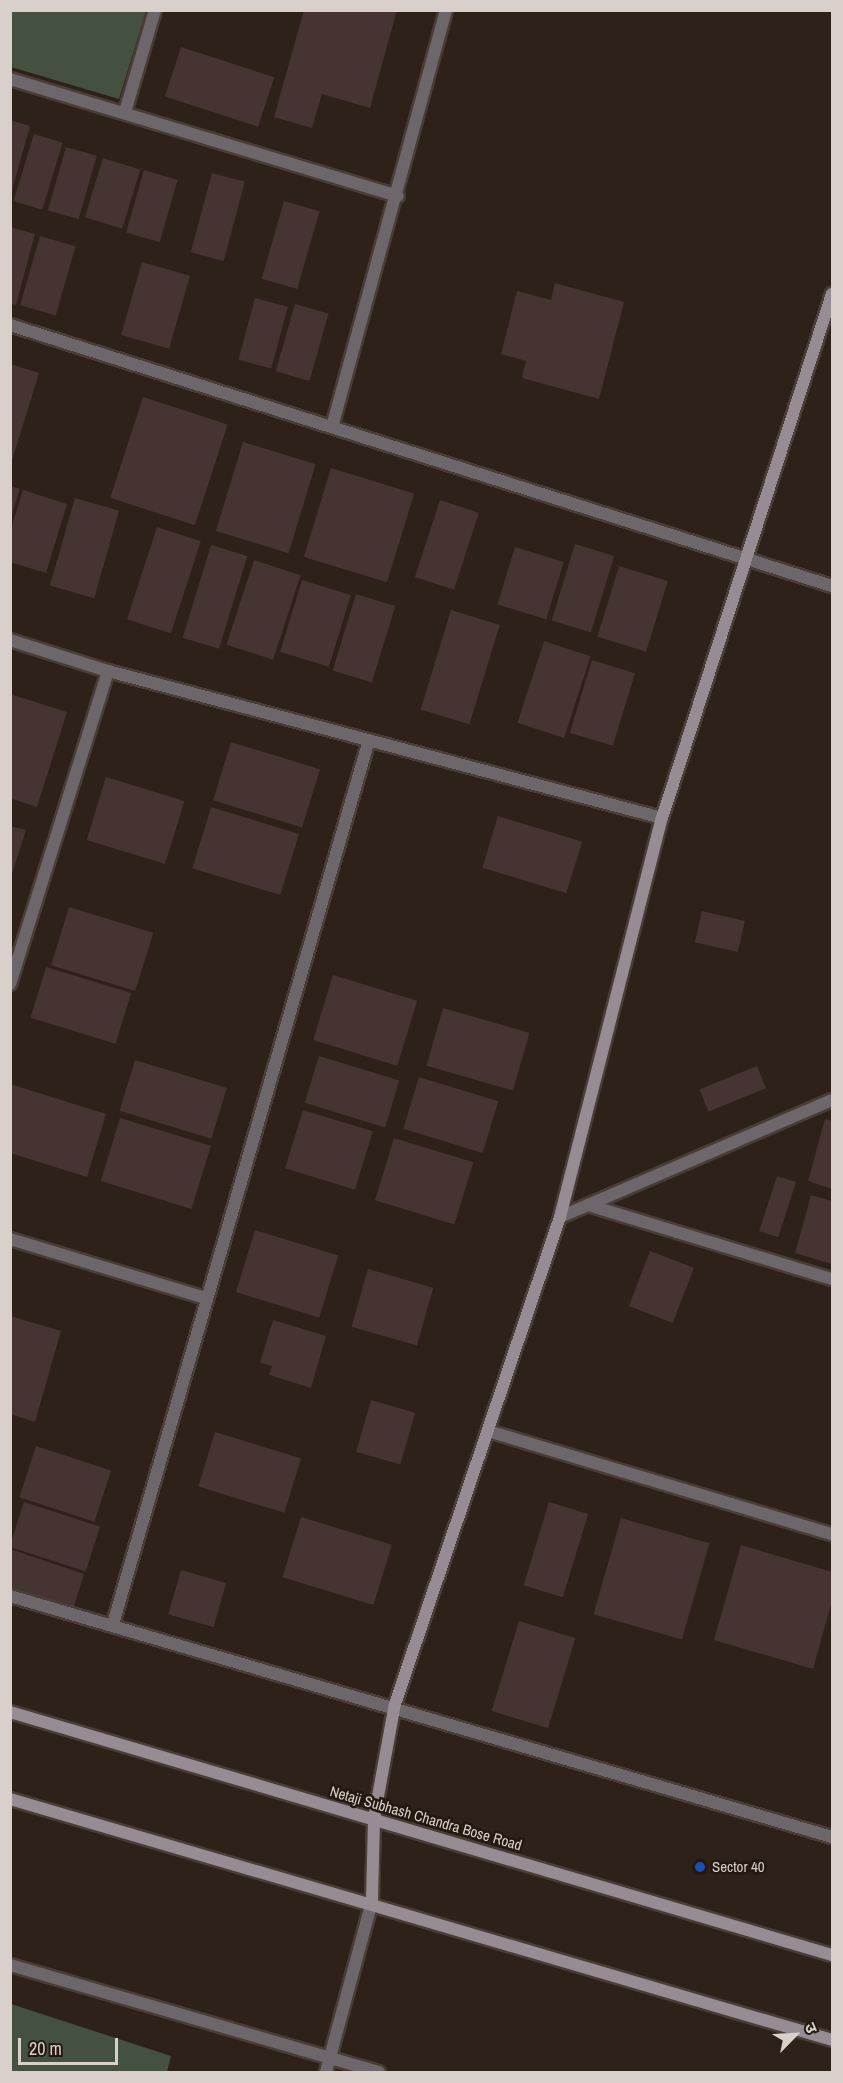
<!DOCTYPE html>
<html>
<head>
<meta charset="utf-8">
<style>
	body { margin:0 }
	#map { position:relative; width:843px; height:2083px; overflow:hidden; background:#2e2119; font-family:"Archivo Narrow","Noto Sans Devanagari",sans-serif }
	div>[style] { position:absolute }
	.green>* { inset:0; background:#445141 }
	.building>* { inset:0; background:#453432; transform-origin:0 0 }
	.roads { filter:drop-shadow(2px 0 #493d35) drop-shadow(-2px 0 #493d35) drop-shadow(0 2px #493d35) drop-shadow(0 -2px #493d35) }
	.street>* { height:12px; margin:-6px; padding:0 6px; transform-origin:6px; border-radius:6px; background:#6d676b }
	.secondary>* { height:12px; margin:-6px; padding:0 6px; transform-origin:6px; border-radius:6px; background:#978c94 }
	.dots>* { width:16px; height:16px; translate:-50% -50%; box-sizing:border-box; border:3px solid #241810; border-radius:50% }
	span { translate:-50% -50%; white-space:nowrap; text-align:center; line-height:1.15; -webkit-text-stroke:5px #241810; paint-order:stroke }
	.street-label { font-size:15px; color:#d9d0cb }
	.poi-label { font-size:15px; color:#d9d0cb }
	.left { translate:0 -50%; text-align:left }
	.frame { position:absolute; inset:0; border:12px solid #d9d0cb; pointer-events:none }
	.north { position:absolute; left:765px; top:2005px; width:60px; height:60px; -webkit-text-stroke:4px #241810; paint-order:stroke; rotate:66deg; font-size:16px; font-weight:700; line-height:24px; text-align:center; color:#d9d0cb }
	.north::after { content:''; display:block; margin:auto; width:21px; height:27px; background:#d9d0cb; clip-path:polygon(50% 0,100% 100%,50% 72%,0 100%) }
	.scale { position:absolute; left:18px; top:2038px; width:100px; height:27px; box-sizing:border-box; border:3px solid #d9d0cb; border-top:0; padding-left:8px; font-size:18px; line-height:21px; white-space:nowrap; color:#d9d0cb; -webkit-text-stroke:4px #241810; paint-order:stroke }
</style>
</head>
<body>
<div id="map">
	<div class="green">
		<i style="clip-path:polygon(10px 11px,146px 11px,119px 99px,11px 67px)"></i>
		<i style="clip-path:polygon(11px 2004px,171px 2056px,167px 2072px,11px 2072px)"></i>
	</div>
	<div class="building">
		<i style="clip-path:polygon(304px 10px,397px 10px,370px 108px,322px 94px,312px 128px,274px 117px)"></i>
		<i style="left:181px;top:47px;width:98px;height:52px;rotate:18deg"></i>
		<i style="clip-path:polygon(10px 120px,30px 126px,11px 194px,10px 193px)"></i>
		<i style="left:34px;top:134px;width:30px;height:70px;rotate:17deg"></i>
		<i style="left:66px;top:147px;width:32px;height:66px;rotate:16deg"></i>
		<i style="left:103px;top:158px;width:39px;height:62px;rotate:17deg"></i>
		<i style="left:144px;top:170px;width:35px;height:65px;rotate:16deg"></i>
		<i style="left:212px;top:173px;width:34px;height:82px;rotate:15deg"></i>
		<i style="left:284px;top:201px;width:37px;height:81px;rotate:16deg"></i>
		<i style="clip-path:polygon(10px 227px,35px 234px,16px 305px,10px 303px)"></i>
		<i style="left:40px;top:236px;width:37px;height:72px;rotate:16deg"></i>
		<i style="left:142px;top:262px;width:50px;height:76px;rotate:16deg"></i>
		<i style="clip-path:polygon(555px 283px,624px 302px,599px 399px,522px 378px,526px 361px,501px 354px,517px 291px,551px 300px)"></i>
		<i style="left:255px;top:298px;width:34px;height:64px;rotate:15deg"></i>
		<i style="left:295px;top:304px;width:35px;height:70px;rotate:16deg"></i>
		<i style="clip-path:polygon(10px 364px,39px 373px,11px 464px,10px 464px)"></i>
		<i style="left:143px;top:397px;width:89px;height:106px;rotate:18deg"></i>
		<i style="left:243px;top:442px;width:76px;height:93px;rotate:17deg"></i>
		<i style="left:331px;top:468px;width:87px;height:93px;rotate:17deg"></i>
		<i style="clip-path:polygon(10px 486px,20px 489px,11px 517px,10px 517px)"></i>
		<i style="clip-path:polygon(23px 490px,67px 504px,46px 573px,10px 562px,10px 532px)"></i>
		<i style="left:75px;top:498px;width:46px;height:91px;rotate:16deg"></i>
		<i style="left:440px;top:500px;width:41px;height:81px;rotate:18deg"></i>
		<i style="left:157px;top:527px;width:46px;height:97px;rotate:18deg"></i>
		<i style="left:575px;top:544px;width:41px;height:80px;rotate:17deg"></i>
		<i style="left:211px;top:545px;width:38px;height:97px;rotate:17deg"></i>
		<i style="left:515px;top:547px;width:51px;height:60px;rotate:17deg"></i>
		<i style="left:254px;top:560px;width:49px;height:89px;rotate:18deg"></i>
		<i style="left:619px;top:566px;width:51px;height:74px;rotate:17deg"></i>
		<i style="left:302px;top:580px;width:51px;height:75px;rotate:17deg"></i>
		<i style="left:356px;top:594px;width:41px;height:80px;rotate:17deg"></i>
		<i style="left:451px;top:610px;width:51px;height:104px;rotate:17deg"></i>
		<i style="left:544px;top:641px;width:49px;height:86px;rotate:18deg"></i>
		<i style="left:592px;top:660px;width:45px;height:76px;rotate:17deg"></i>
		<i style="clip-path:polygon(10px 694px,67px 712px,37px 807px,10px 798px)"></i>
		<i style="left:231px;top:742px;width:93px;height:61px;rotate:17deg"></i>
		<i style="left:106px;top:777px;width:82px;height:66px;rotate:17deg"></i>
		<i style="left:211px;top:807px;width:92px;height:64px;rotate:17deg"></i>
		<i style="left:498px;top:816px;width:88px;height:54px;rotate:17deg"></i>
		<i style="clip-path:polygon(10px 826px,26px 830px,11px 877px,10px 877px)"></i>
		<i style="left:69px;top:907px;width:88px;height:61px;rotate:17deg"></i>
		<i style="left:702px;top:911px;width:44px;height:32px;rotate:13deg"></i>
		<i style="left:46px;top:967px;width:89px;height:53px;rotate:17deg"></i>
		<i style="left:333px;top:975px;width:88px;height:68px;rotate:17deg"></i>
		<i style="left:443px;top:1008px;width:90px;height:60px;rotate:16deg"></i>
		<i style="left:319px;top:1056px;width:84px;height:49px;rotate:17deg"></i>
		<i style="left:135px;top:1060px;width:96px;height:53px;rotate:17deg"></i>
		<i style="left:757px;top:1066px;width:24px;height:62px;rotate:68deg"></i>
		<i style="left:419px;top:1077px;width:83px;height:54px;rotate:17deg"></i>
		<i style="clip-path:polygon(10px 1084px,106px 1114px,87px 1177px,10px 1153px)"></i>
		<i style="left:303px;top:1110px;width:73px;height:61px;rotate:17deg"></i>
		<i style="left:120px;top:1118px;width:95px;height:66px;rotate:17deg"></i>
		<i style="clip-path:polygon(825px 1119px,832px 1121px,832px 1189px,808px 1181px)"></i>
		<i style="left:394px;top:1138px;width:83px;height:65px;rotate:17deg"></i>
		<i style="left:777px;top:1176px;width:20px;height:58px;rotate:18deg"></i>
		<i style="clip-path:polygon(811px 1195px,832px 1201px,832px 1264px,795px 1253px)"></i>
		<i style="left:255px;top:1230px;width:87px;height:65px;rotate:17deg"></i>
		<i style="left:650px;top:1251px;width:47px;height:59px;rotate:21deg"></i>
		<i style="left:368px;top:1269px;width:68px;height:60px;rotate:16deg"></i>
		<i style="clip-path:polygon(10px 1316px,61px 1331px,35px 1422px,10px 1414px)"></i>
		<i style="clip-path:polygon(273px 1320px,326px 1336px,311px 1388px,269px 1375px,272px 1366px,260px 1363px)"></i>
		<i style="left:371px;top:1400px;width:46px;height:54px;rotate:16deg"></i>
		<i style="left:215px;top:1432px;width:90px;height:57px;rotate:17deg"></i>
		<i style="left:36px;top:1446px;width:79px;height:54px;rotate:18deg"></i>
		<i style="left:24px;top:1502px;width:80px;height:47px;rotate:18deg"></i>
		<i style="left:549px;top:1502px;width:41px;height:87px;rotate:17deg"></i>
		<i style="left:301px;top:1517px;width:95px;height:63px;rotate:17deg"></i>
		<i style="left:621px;top:1518px;width:92px;height:100px;rotate:16deg"></i>
		<i style="clip-path:polygon(741px 1545px,832px 1572px,832px 1601px,813px 1669px,714px 1640px)"></i>
		<i style="clip-path:polygon(10px 1549px,84px 1574px,73px 1609px,10px 1588px)"></i>
		<i style="left:181px;top:1570px;width:47px;height:46px;rotate:16deg"></i>
		<i style="left:519px;top:1621px;width:59px;height:94px;rotate:17deg"></i>
	</div>
	<div class="roads">
		<div class="street">
			<i style="left:10px;top:79px;width:405px;rotate:16.8deg"></i>
			<i style="left:125px;top:112px;width:106px;rotate:-73.6deg"></i>
			<i style="left:10px;top:325px;width:862px;rotate:17.62deg"></i>
			<i style="left:332px;top:427px;width:432px;rotate:-74.7deg"></i>
			<i style="left:10px;top:640px;width:103px;rotate:17.6deg"></i>
			<i style="left:108px;top:671px;width:573px;rotate:14.86deg"></i>
			<i style="left:10px;top:984px;width:328px;rotate:-72.6deg"></i>
			<i style="left:588px;top:1205px;width:255px;rotate:16.9deg"></i>
			<i style="left:560px;top:1217px;width:296px;rotate:-23.3deg"></i>
			<i style="left:10px;top:1239px;width:204px;rotate:16.8deg"></i>
			<i style="left:488px;top:1431px;width:359px;rotate:16.7deg"></i>
			<i style="left:10px;top:1596px;width:857px;rotate:16.34deg"></i>
			<i style="left:113px;top:1624px;width:920px;rotate:-73.85deg"></i>
			<i style="left:10px;top:1965px;width:384px;rotate:16.2deg"></i>
			<i style="left:326px;top:2072px;width:177px;rotate:-74.9deg"></i>
		</div>
		<div class="secondary">
			<i style="left:10px;top:1712px;width:857px;rotate:16.47deg"></i>
			<i style="left:10px;top:1799px;width:857px;rotate:16.34deg"></i>
			<i style="left:372px;top:1901px;width:83px;rotate:-88.6deg"></i>
			<i style="left:374px;top:1818px;width:116px;rotate:-79.6deg"></i>
			<i style="left:395px;top:1704px;width:514px;rotate:-71.28deg"></i>
			<i style="left:560px;top:1217px;width:412px;rotate:-75.7deg"></i>
			<i style="left:662px;top:818px;width:551px;rotate:-72.03deg"></i>
		</div>
	</div>
	<div class="dots">
		<i style="left:700px;top:1867px;background:#1a4fb4"></i>
	</div>
	<div class="street-label">
		<span style="left:426px;top:1818px;rotate:16deg">Netaji Subhash Chandra Bose Road</span>
	</div>
	<div class="poi-label">
		<span class="left" style="left:712px;top:1867px">Sector 40</span>
	</div>
	<div class="frame"></div>
	<div class="north">उ</div>
	<div class="scale">20 m</div>
</div>
</body>
</html>
